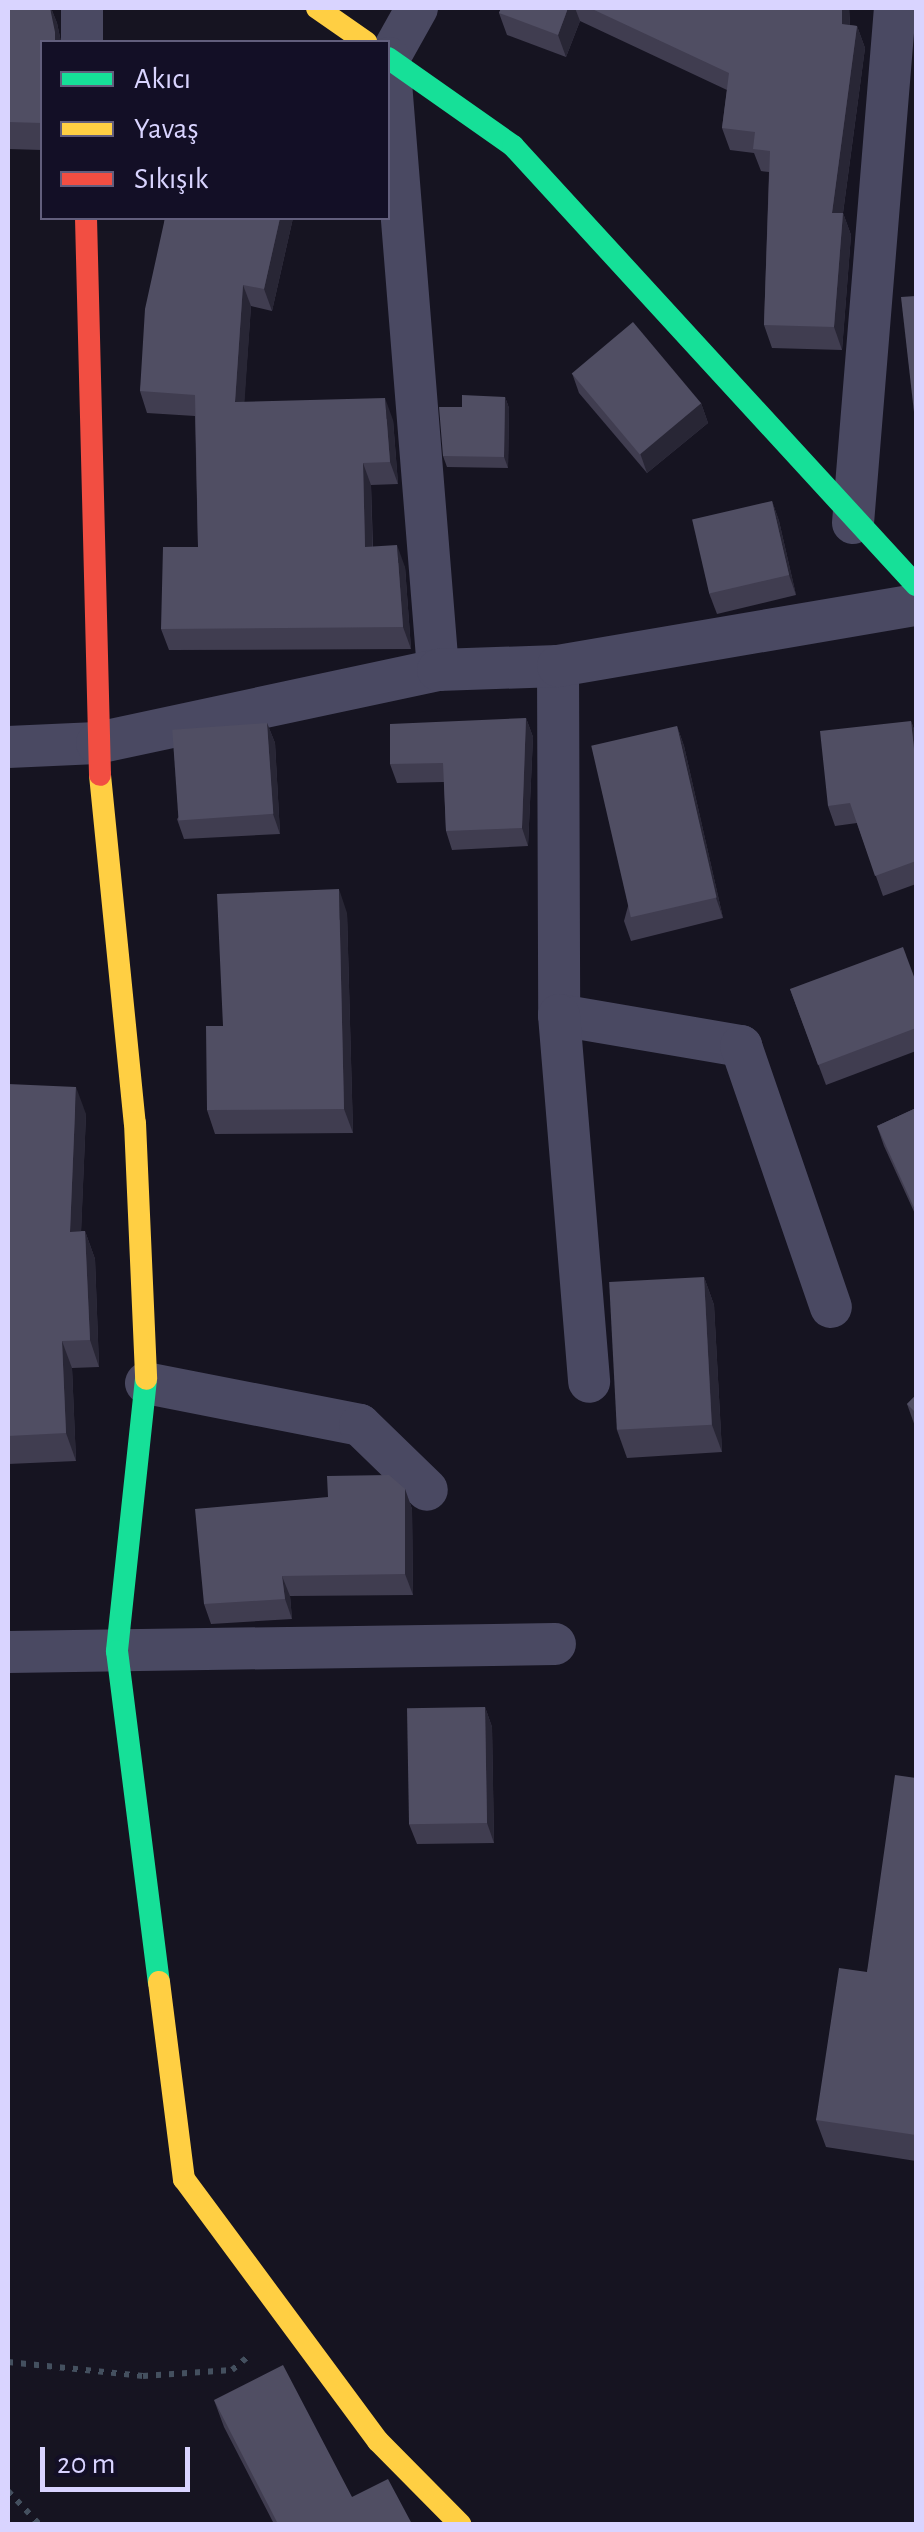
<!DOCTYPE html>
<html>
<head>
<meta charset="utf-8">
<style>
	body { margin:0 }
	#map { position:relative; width:924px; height:2532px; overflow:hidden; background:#161421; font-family:"Alegreya Sans",sans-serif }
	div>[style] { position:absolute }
	.path>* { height:6px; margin-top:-3px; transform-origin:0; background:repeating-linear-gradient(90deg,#44505f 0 5px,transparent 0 13px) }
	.street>* { height:42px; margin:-21px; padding:0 21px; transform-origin:21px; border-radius:21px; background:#4a4962 }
	.fast>* { height:22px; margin:-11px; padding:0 11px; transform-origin:11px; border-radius:11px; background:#16e098 }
	.slow>* { height:22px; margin:-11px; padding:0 11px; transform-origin:11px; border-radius:11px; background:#ffcf43 }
	.jam>* { height:22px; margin:-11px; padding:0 11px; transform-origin:11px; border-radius:11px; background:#f24e42 }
	.wall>* { inset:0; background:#403d50 }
	.shaded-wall>* { inset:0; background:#282635 }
	.building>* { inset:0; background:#504e63; transform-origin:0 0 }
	span { translate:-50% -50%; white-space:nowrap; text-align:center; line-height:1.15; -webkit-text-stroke:8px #130f26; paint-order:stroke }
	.frame { position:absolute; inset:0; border:10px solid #d9d4ff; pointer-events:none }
	.legend { position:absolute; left:40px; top:40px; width:350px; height:180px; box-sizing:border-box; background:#130f26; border:2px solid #625e7d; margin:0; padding:12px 18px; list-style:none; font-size:30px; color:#d9d4ff }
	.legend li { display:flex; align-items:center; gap:20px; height:50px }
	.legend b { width:50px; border:2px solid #625e7d }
	.scale { position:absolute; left:40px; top:2447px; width:150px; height:45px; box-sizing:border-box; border:5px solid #d9d4ff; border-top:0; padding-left:12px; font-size:30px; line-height:35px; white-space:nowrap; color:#d9d4ff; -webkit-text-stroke:8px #130f26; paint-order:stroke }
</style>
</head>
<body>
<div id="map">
	<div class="path">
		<i style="left:8px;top:2362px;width:136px;rotate:5.9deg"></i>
		<i style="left:143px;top:2376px;width:89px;rotate:-3.9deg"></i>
		<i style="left:232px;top:2370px;width:23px;rotate:-40deg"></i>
		<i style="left:8px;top:2491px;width:45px;rotate:46.8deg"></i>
	</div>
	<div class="street">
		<i style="left:82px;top:8px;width:34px;rotate:90deg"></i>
		<i style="left:417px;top:8px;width:57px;rotate:119.2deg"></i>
		<i style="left:389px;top:58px;width:614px;rotate:85.42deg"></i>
		<i style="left:853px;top:523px;width:517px;rotate:-85.34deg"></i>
		<i style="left:558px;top:666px;width:349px;rotate:89.8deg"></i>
		<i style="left:559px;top:1015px;width:185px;rotate:9.7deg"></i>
		<i style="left:741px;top:1046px;width:276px;rotate:71deg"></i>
		<i style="left:8px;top:747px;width:89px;rotate:-2.6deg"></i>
		<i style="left:97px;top:743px;width:349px;rotate:-12.1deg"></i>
		<i style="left:438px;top:670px;width:120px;rotate:-1.9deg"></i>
		<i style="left:558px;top:666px;width:363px;rotate:-9.7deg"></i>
		<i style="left:559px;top:1015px;width:368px;rotate:85.3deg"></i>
		<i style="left:146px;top:1383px;width:218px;rotate:11.1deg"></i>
		<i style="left:360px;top:1425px;width:93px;rotate:44.1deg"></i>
		<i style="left:8px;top:1652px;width:547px;rotate:-0.84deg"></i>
	</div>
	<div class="fast">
		<i style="left:388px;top:58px;width:153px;rotate:35.1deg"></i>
		<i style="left:513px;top:146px;width:596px;rotate:47.45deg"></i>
		<i style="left:146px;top:1379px;width:274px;rotate:96.1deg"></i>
		<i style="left:117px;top:1651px;width:334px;rotate:82.8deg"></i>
	</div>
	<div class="slow">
		<i style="left:317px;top:8px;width:60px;rotate:34.8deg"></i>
		<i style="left:100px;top:775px;width:350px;rotate:84.3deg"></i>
		<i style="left:135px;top:1123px;width:256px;rotate:87.5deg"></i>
		<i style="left:159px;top:1982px;width:199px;rotate:82.8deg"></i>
		<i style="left:184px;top:2179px;width:326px;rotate:53.5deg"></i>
		<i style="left:378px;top:2441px;width:117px;rotate:45.3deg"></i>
	</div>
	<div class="jam">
		<i style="left:86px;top:218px;width:557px;rotate:88.56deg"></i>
	</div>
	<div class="wall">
		<i style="clip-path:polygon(8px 8px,51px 8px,57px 23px,61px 42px,42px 42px,42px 150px,8px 149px)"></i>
		<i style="clip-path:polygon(501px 8px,849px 8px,850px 25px,857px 26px,865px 48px,843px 213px,851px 235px,842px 350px,772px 348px,764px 325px,769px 172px,761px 171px,754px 153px,730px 150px,722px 128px,727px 90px,580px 21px,566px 57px,507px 35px,499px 13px)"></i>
		<i style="clip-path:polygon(165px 218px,293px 218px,272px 311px,251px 306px,244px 402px,393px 420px,398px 484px,371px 485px,373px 547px,405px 567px,411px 649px,169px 650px,161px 629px,198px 547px,195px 416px,147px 413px,140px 391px)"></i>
		<i style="clip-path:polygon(572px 373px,701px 403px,708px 423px,647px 473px,579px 393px)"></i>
		<i style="clip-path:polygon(505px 397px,509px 408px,508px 468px,447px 467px,443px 456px,462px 407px)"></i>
		<i style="clip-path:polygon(772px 501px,779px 521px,796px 595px,717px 614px,709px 593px)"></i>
		<i style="clip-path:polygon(526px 718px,533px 737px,528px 846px,452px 850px,446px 831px,444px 782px,397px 783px,390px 764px)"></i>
		<i style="clip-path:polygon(911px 721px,916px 735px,916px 884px,883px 896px,857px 823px,835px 826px,828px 806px)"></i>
		<i style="clip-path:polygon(267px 723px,275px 743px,280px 834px,184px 839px,177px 819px)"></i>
		<i style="clip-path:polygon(677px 726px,684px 746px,723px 918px,631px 941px,624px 921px)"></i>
		<i style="clip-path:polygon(347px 913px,353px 1133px,215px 1134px,207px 1110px,223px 1026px)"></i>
		<i style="clip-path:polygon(916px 982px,916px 1051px,826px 1085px,790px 989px)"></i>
		<i style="clip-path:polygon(8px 1084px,86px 1114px,81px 1231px,85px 1231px,95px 1259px,99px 1367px,72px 1368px,76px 1461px,8px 1464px)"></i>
		<i style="clip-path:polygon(916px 1108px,916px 1216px,884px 1146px,877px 1126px)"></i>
		<i style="clip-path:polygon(704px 1277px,714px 1305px,722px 1452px,627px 1458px,617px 1430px)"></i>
		<i style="clip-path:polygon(916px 1395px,916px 1429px,907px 1404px)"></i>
		<i style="clip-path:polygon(405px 1489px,412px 1509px,413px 1595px,290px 1596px,292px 1619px,211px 1624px,204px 1604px)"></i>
		<i style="clip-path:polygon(485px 1707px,492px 1727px,494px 1843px,417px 1844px,409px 1824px)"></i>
		<i style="clip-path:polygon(916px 1778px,916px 2161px,826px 2147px,816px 2120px,867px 1972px)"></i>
		<i style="clip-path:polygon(214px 2400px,352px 2497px,412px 2524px,274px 2524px,224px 2427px)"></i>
	</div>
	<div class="shaded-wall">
		<i style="clip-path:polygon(50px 8px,51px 8px,57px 23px,61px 42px,55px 42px)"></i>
		<i style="clip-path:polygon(568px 8px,575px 8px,580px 21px,566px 57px,558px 35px)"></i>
		<i style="clip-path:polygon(842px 8px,849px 8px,851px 46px,842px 24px)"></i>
		<i style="clip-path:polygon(857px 26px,865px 48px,840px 235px,832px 213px)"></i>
		<i style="clip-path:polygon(843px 213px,851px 235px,842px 350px,834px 327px)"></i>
		<i style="clip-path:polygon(280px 218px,293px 218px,272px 311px,264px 289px)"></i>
		<i style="clip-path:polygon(243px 285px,251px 306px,243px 424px,235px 402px)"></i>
		<i style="clip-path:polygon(505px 397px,509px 408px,508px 468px,504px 457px)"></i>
		<i style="clip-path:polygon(385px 398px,393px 420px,398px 484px,390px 462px)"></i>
		<i style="clip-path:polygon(701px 403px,708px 423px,647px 473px,640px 453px)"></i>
		<i style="clip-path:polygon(363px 463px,371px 485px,373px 569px,365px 547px)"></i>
		<i style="clip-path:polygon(772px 501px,779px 521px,796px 595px,789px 575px)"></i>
		<i style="clip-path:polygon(397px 545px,405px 567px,411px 649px,403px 627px)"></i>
		<i style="clip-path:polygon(526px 718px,533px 737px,528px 846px,522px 828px)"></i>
		<i style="clip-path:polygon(911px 721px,916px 735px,916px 768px)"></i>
		<i style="clip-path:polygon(267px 723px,275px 743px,280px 834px,273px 814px)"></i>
		<i style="clip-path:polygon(677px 726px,684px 746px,723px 918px,716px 898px)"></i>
		<i style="clip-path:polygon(339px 889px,347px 913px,353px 1133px,344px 1109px)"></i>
		<i style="clip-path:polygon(76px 1087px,86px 1114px,80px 1259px,70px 1232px)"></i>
		<i style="clip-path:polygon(85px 1231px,95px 1259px,99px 1367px,90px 1340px)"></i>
		<i style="clip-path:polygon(704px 1277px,714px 1305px,722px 1452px,712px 1425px)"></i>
		<i style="clip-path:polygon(62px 1341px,72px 1368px,76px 1461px,66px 1433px)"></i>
		<i style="clip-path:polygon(405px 1489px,412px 1509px,413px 1595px,405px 1574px)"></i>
		<i style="clip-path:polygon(282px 1576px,290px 1596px,292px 1619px,285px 1599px)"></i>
		<i style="clip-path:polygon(485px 1707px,492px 1727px,494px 1843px,487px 1823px)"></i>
	</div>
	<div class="building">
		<i style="clip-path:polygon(8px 8px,50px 8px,55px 32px,55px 42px,42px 42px,42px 123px,8px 122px)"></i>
		<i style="clip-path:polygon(501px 8px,568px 8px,558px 35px,499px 13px)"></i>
		<i style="clip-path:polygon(590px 8px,842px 8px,842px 24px,857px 26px,832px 213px,843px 213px,834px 327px,764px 325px,770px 151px,753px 149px,755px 132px,722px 128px,729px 73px)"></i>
		<i style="clip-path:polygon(165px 218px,280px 218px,264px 289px,243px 285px,235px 402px,385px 398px,390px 462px,363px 463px,365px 547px,397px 545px,403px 627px,161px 629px,163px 547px,198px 547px,195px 395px,140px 391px,145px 309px)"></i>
		<i style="clip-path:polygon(916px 296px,916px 430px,901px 297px)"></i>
		<i style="left:633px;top:322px;width:106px;height:80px;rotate:50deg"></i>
		<i style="clip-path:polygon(462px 395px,505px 397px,504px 457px,443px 456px,439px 407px,462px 407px)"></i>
		<i style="left:772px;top:501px;width:76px;height:82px;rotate:77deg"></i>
		<i style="clip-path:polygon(526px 718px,522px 828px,446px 831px,443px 763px,390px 764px,390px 724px)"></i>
		<i style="clip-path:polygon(911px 721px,916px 768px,916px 861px,875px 876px,850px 803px,828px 806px,820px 731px)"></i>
		<i style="left:267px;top:723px;width:91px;height:95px;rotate:86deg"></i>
		<i style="left:677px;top:726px;width:176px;height:88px;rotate:77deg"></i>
		<i style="clip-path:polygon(339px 889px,344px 1109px,207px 1110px,206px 1026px,223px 1026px,217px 894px)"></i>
		<i style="clip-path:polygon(903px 947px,916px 982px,916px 1028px,818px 1065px,790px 989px)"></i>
		<i style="clip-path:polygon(8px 1084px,76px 1087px,70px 1232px,85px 1231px,90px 1340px,62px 1341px,66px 1433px,8px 1436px)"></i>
		<i style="clip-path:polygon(916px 1108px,916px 1212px,877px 1126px)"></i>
		<i style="left:704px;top:1277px;width:148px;height:95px;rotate:87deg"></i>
		<i style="clip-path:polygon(916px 1395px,916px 1413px,907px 1404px)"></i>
		<i style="clip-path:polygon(389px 1475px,405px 1489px,405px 1574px,282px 1576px,285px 1599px,204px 1604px,195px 1509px,328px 1497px,327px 1476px)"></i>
		<i style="left:485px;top:1707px;width:116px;height:78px;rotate:89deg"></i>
		<i style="clip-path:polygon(895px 1775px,916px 1778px,916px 2135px,816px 2120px,839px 1968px,867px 1972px)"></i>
		<i style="clip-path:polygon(283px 2365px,352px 2497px,388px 2479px,412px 2524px,278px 2524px,214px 2400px)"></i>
	</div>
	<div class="frame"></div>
	<ul class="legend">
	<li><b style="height:12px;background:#16e098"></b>Akıcı</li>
	<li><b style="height:12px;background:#ffcf43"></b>Yavaş</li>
	<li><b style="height:12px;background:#f24e42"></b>Sıkışık</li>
	</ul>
	<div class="scale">20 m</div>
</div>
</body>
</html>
